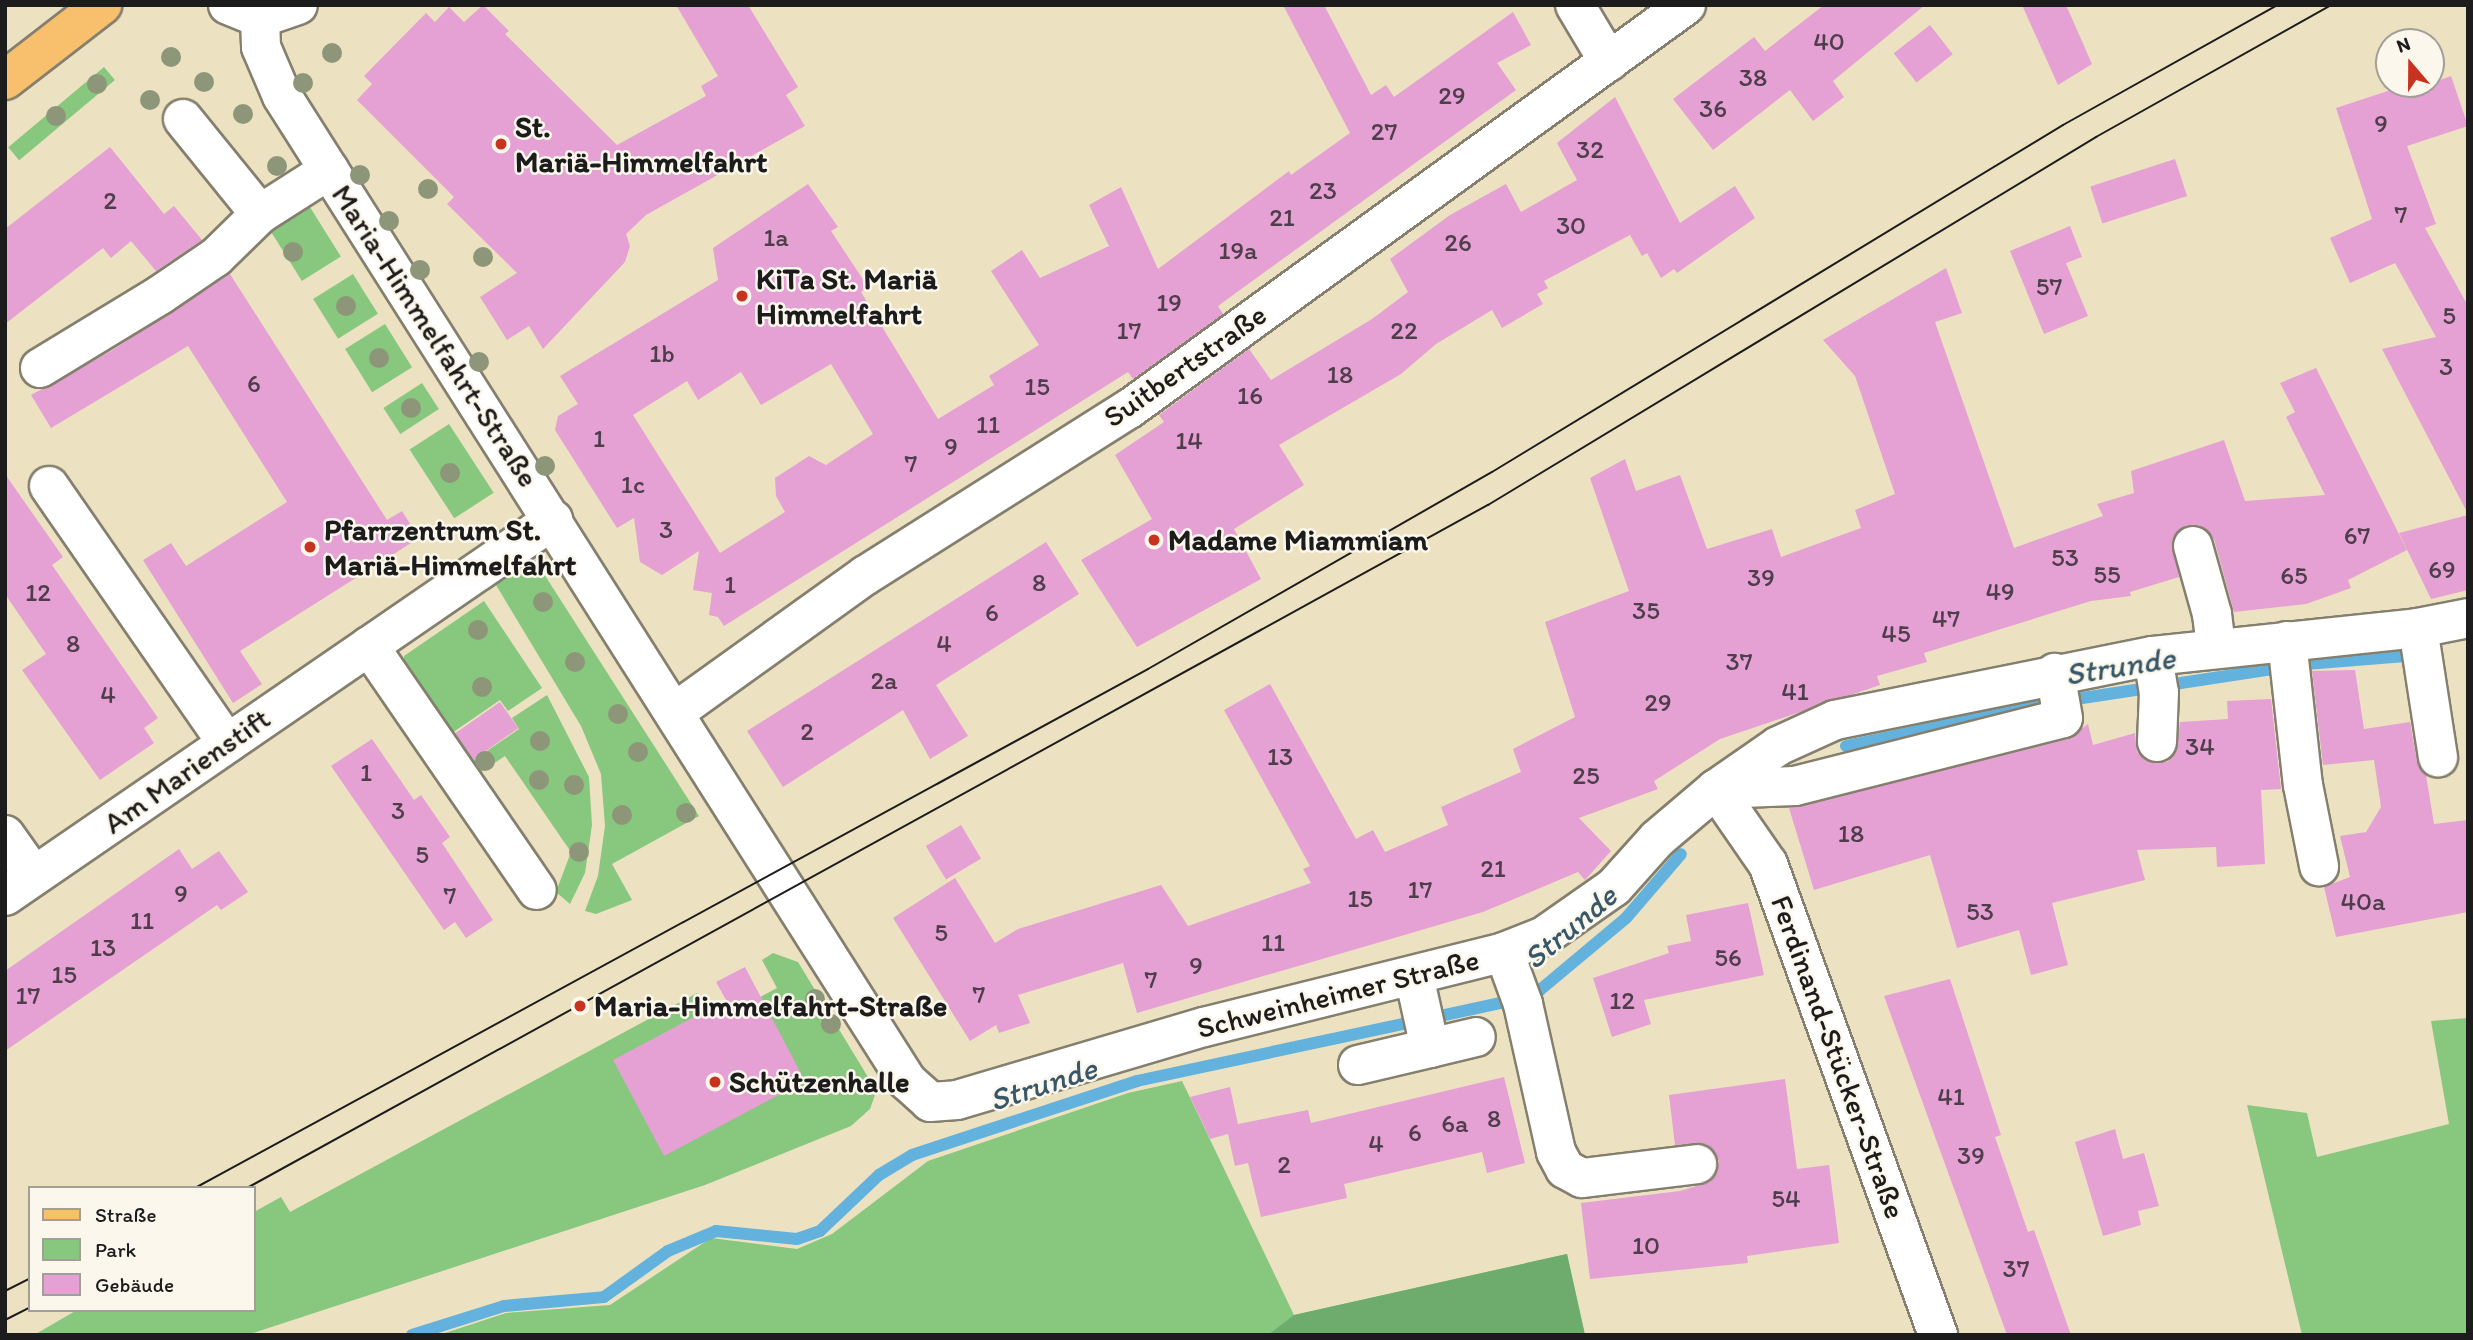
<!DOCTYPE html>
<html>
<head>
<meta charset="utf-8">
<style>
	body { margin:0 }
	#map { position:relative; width:2473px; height:1340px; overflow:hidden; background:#ece2c1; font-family:Itim,sans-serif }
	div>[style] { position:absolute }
	.green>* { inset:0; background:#87c77e; transform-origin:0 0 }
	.forest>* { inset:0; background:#6dac6d }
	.stream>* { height:12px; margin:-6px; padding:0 6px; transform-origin:6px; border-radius:6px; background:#63b2dd }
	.building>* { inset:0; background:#e5a0d4; transform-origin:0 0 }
	.roads { filter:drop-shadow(2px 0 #847f6e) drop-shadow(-2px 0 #847f6e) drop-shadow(0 2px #847f6e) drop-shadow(0 -2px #847f6e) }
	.minor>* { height:38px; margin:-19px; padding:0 19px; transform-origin:19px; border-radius:19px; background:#fff }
	.major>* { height:38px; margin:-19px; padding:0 19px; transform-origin:19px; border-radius:19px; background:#f8bf6c }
	.tram>* { height:2px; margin:-1px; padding:0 1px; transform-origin:1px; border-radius:1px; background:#1c1c1c }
	.trees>* { width:20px; height:20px; margin:-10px; border-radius:50%; background:#8e9679 }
	.dots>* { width:19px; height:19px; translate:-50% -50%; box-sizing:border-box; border:4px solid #fbf7ec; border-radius:50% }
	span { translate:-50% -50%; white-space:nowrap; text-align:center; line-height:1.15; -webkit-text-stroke:5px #fbf7ec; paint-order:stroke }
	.number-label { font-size:26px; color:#4e3d4a }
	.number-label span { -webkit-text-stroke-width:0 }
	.poi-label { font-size:30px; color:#1c1c1c; font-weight:700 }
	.left { translate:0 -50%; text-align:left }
	.street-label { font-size:30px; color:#1c1c1c }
	.water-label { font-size:32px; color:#385869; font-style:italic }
	.frame { position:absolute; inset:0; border:7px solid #1c1c1c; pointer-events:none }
	.legend { position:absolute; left:28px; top:1186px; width:228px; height:126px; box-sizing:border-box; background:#fbf7ec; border:2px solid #a29f99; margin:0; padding:9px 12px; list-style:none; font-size:21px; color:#1c1c1c }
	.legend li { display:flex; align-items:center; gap:14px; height:35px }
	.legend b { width:35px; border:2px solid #a29f99 }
	.north { position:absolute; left:2375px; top:28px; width:70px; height:70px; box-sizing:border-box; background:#fbf7ec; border:2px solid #a29f99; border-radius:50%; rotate:340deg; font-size:19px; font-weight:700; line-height:28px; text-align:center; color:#1c1c1c }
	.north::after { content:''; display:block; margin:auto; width:24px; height:32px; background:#c8321e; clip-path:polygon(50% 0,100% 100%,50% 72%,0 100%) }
</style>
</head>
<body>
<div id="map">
	<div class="green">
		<i style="left:104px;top:67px;width:17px;height:125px;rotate:50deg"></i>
		<i style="left:308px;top:204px;width:62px;height:46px;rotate:58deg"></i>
		<i style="left:353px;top:274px;width:47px;height:47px;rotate:58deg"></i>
		<i style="left:385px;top:324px;width:51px;height:47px;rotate:58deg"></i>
		<i style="left:422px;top:383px;width:31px;height:46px;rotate:57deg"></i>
		<i style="left:449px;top:424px;width:82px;height:47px;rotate:57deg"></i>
		<i style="clip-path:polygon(535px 560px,699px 816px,612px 864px,632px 900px,596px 914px,585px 911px,598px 876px,605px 826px,601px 774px,581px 726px,496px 585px)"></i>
		<i style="clip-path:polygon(484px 601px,542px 688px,508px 711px,500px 700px,452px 733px,472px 761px,519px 729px,512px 718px,547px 695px,589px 777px,592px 825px,585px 873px,570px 904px,556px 892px,571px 852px,505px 756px,475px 776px,404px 673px,404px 656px)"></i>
		<i style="clip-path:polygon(773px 953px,798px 962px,871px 1082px,875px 1095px,870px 1109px,851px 1126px,705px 1185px,247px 1335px,34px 1335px,77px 1310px,254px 1310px,254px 1212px,281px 1197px,290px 1212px,697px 993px,713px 1022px,777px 988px,762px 960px)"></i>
		<i style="clip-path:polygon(2468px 1018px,2468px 1335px,2302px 1335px,2247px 1105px,2307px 1113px,2317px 1157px,2449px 1124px,2431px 1021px)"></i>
		<i style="clip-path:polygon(1182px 1081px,1294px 1315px,1567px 1254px,1585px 1335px,439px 1335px,506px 1313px,610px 1305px,711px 1238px,797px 1249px,832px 1234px,928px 1161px,1128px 1093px)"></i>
	</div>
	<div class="forest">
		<i style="clip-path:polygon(1567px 1254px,1585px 1335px,1268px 1335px,1294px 1315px)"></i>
	</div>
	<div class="stream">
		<i style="left:2063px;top:701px;width:246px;rotate:-8.7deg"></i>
		<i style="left:2306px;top:664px;width:100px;rotate:-4.6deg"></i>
		<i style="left:1846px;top:746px;width:200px;rotate:-11.8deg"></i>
		<i style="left:412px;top:1335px;width:96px;rotate:-17.5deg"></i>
		<i style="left:504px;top:1306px;width:100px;rotate:-5.1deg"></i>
		<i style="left:604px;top:1297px;width:79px;rotate:-35.7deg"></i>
		<i style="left:668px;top:1251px;width:52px;rotate:-22.6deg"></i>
		<i style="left:716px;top:1231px;width:81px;rotate:5.6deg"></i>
		<i style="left:797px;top:1239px;width:24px;rotate:-19deg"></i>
		<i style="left:820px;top:1231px;width:81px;rotate:-43.5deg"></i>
		<i style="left:879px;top:1175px;width:39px;rotate:-31deg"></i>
		<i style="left:912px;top:1155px;width:237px;rotate:-18.2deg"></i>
		<i style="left:1137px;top:1081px;width:371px;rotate:-12.1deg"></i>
		<i style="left:1500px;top:1003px;width:42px;rotate:-18deg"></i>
		<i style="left:1540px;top:990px;width:112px;rotate:-39.9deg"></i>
		<i style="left:1626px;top:918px;width:84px;rotate:-49.3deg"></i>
	</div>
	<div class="building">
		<i style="clip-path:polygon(483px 5px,509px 31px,505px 34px,617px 145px,706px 96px,701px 86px,718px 76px,676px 5px,748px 5px,798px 87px,786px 95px,805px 126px,646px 215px,626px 234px,630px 246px,625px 262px,543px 349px,529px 326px,507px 340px,480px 297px,517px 273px,447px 204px,454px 197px,357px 100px,372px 84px,364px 76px,426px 13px,435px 22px,449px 7px,464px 22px)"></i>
		<i style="clip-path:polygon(evenodd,1283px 5px,1324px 5px,1371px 95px,1386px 85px,1394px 97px,1513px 12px,1531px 45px,1497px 63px,1516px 90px,1218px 306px,1223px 314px,1133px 379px,1128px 372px,724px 626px,718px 617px,709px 615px,712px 593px,693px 590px,699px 551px,662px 575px,640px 562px,634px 518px,617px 528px,555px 430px,558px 416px,578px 404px,560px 376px,718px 280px,713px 248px,808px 184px,838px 227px,831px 231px,868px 287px,861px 292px,938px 419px,994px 385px,989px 376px,1039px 345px,991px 271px,1022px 250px,1040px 278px,1109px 246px,1089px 205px,1121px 187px,1158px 269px,1289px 171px,1291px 175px,1350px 133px,1283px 5px,831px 364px,873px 434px,826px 465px,809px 456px,775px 478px,776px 496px,785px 512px,720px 553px,633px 415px,687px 381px,698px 400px,741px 372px,761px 405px,831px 364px)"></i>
		<i style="clip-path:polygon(1824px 5px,1925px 5px,1833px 81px,1844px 97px,1813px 121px,1790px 90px,1713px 150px,1673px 99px,1754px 37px,1765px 51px)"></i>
		<i style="clip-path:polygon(2022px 5px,2066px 5px,2092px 64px,2058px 85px)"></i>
		<i style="left:1930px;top:25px;width:37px;height:46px;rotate:52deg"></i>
		<i style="clip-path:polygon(2451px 76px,2468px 126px,2407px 146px,2436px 224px,2425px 228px,2468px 306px,2468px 514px,2382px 349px,2436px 337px,2395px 263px,2350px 283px,2330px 238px,2372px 219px,2336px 108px,2406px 85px,2408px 92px)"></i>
		<i style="clip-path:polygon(1615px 97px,1680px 223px,1735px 186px,1755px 218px,1677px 273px,1674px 269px,1661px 278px,1647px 253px,1642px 256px,1630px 235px,1544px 281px,1548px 288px,1537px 294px,1543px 304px,1502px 328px,1492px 310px,1436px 344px,1401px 374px,1279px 445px,1304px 485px,1234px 529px,1261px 579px,1137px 647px,1081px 560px,1152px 519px,1115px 455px,1164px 422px,1159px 415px,1249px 349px,1271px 380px,1372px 319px,1408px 292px,1390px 259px,1450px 215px,1506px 184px,1521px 212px,1577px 180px,1557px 143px)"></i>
		<i style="clip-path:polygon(110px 147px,164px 214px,174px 206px,202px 240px,156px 271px,131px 241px,111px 258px,103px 248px,5px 324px,5px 229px)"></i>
		<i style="left:2175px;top:159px;width:39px;height:89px;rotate:72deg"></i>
		<i style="clip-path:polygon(2070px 226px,2082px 257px,2066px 263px,2088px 316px,2044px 334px,2010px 251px)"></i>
		<i style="clip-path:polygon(1946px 268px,1962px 313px,1935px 322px,2014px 548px,2103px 516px,2097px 504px,2134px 493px,2131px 471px,2224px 440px,2245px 501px,2325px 495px,2286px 417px,2295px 412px,2280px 383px,2316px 368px,2407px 550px,2348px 580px,2351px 588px,2306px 604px,2234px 612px,2214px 539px,2199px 525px,2186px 525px,2172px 541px,2179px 577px,2130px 592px,2131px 596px,2091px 601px,1924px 653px,1927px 662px,1877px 676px,1880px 685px,1720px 739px,1654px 781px,1658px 789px,1579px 818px,1611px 851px,1585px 880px,1578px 872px,1483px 912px,1137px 1013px,1123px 963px,1018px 995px,1030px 1023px,999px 1033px,996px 1025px,970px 1041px,893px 918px,955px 878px,995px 943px,1018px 929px,1161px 885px,1188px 926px,1311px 883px,1303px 869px,1310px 866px,1224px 710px,1270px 684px,1356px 839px,1373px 830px,1385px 852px,1448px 825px,1441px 807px,1521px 772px,1513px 749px,1575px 717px,1545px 622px,1629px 591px,1590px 478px,1625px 459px,1636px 491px,1680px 475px,1707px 549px,1772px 529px,1781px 557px,1861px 528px,1855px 510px,1895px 494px,1855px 376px,1823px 340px)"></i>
		<i style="clip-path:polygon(230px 274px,387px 520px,402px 511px,419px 538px,240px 651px,262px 684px,233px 703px,143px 560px,171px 543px,186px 566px,287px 502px,188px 346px,51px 428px,31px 395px,111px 351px)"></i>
		<i style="clip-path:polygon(5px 474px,63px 557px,52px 565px,158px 718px,144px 728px,154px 743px,100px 780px,22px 670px,46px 654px,5px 594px)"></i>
		<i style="clip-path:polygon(2468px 515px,2468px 590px,2431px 599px,2399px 533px)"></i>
		<i style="clip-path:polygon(1046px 542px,1079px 594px,936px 685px,968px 736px,930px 759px,903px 710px,783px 787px,747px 731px)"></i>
		<i style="clip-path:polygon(2355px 670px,2364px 729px,2410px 722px,2417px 761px,2426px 775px,2434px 824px,2468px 820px,2468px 912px,2336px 937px,2324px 887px,2350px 877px,2340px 836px,2366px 832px,2381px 807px,2374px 760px,2323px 765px,2312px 671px)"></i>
		<i style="clip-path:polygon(2271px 699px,2281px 789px,2261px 790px,2265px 864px,2217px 867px,2216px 847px,2137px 850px,2145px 880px,2052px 903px,2068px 965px,2031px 975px,2019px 930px,1957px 948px,1930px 855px,1814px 890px,1789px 808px,2068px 739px,2088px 724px,2093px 745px,2135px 733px,2137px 752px,2145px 760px,2167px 762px,2176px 753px,2180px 722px,2228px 719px,2227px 701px)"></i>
		<i style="left:500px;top:702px;width:32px;height:55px;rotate:55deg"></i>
		<i style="clip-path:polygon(372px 739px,414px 800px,421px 795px,450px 837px,442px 843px,493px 920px,466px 938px,455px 922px,444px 930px,331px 766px)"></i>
		<i style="left:961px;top:825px;width:39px;height:41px;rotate:59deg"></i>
		<i style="clip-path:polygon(179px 849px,192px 869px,219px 851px,248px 892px,221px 910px,217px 905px,5px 1051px,5px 971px)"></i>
		<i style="clip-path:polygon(1748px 903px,1764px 975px,1644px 1000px,1651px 1024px,1612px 1037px,1593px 978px,1669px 953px,1667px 946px,1691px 941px,1686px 915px)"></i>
		<i style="clip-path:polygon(745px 967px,805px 1081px,664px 1156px,613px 1060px,726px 1000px,716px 982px)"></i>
		<i style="clip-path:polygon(1950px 979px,2001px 1135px,1995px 1137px,2028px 1232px,2034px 1230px,2071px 1335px,2007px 1335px,1884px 996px)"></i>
		<i style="clip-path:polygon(1504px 1077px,1525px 1163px,1487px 1173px,1482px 1152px,1344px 1184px,1347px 1198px,1261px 1217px,1248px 1163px,1235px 1166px,1228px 1134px,1210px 1139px,1190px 1097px,1230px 1087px,1238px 1124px,1308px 1110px,1311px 1123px)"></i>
		<i style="clip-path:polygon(1785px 1079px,1797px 1169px,1829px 1165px,1839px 1243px,1747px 1256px,1748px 1263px,1590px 1279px,1581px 1203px,1680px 1191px,1710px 1182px,1717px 1173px,1719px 1161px,1706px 1144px,1675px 1145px,1669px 1095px)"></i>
		<i style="clip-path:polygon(2115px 1129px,2123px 1159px,2144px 1153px,2159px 1206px,2138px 1211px,2141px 1225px,2103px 1236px,2075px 1142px)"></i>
	</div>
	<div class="roads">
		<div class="minor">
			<i style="left:228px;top:5px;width:35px;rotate:22deg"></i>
			<i style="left:260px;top:18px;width:40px;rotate:-18.9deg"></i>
			<i style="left:1575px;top:5px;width:66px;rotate:59.2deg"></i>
			<i style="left:260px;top:18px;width:29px;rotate:88deg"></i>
			<i style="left:261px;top:47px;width:53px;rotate:66.8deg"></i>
			<i style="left:282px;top:96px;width:1167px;rotate:57.6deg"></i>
			<i style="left:907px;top:1081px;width:31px;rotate:42deg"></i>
			<i style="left:930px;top:1102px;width:27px;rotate:-4deg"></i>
			<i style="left:957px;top:1100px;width:258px;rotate:-16.5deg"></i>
			<i style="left:1204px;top:1027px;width:309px;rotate:-14deg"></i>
			<i style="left:1504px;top:952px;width:43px;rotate:-21.8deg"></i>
			<i style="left:1544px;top:936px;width:85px;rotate:-35deg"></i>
			<i style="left:1614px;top:887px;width:64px;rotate:-48.1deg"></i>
			<i style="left:1657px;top:839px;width:77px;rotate:-40.3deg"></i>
			<i style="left:1716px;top:789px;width:75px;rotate:-34.7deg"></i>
			<i style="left:1778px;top:746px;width:63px;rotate:-24.5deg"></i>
			<i style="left:1835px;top:720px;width:324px;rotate:-11.4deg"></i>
			<i style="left:2153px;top:656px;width:266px;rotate:-6deg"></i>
			<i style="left:2418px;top:628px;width:51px;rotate:-11.3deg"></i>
			<i style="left:183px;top:119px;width:122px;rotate:51deg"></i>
			<i style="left:40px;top:368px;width:140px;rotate:-31.3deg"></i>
			<i style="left:160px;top:295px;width:68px;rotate:-34.2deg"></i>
			<i style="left:216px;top:257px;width:62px;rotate:-44.3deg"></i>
			<i style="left:260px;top:214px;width:82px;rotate:-32.5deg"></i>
			<i style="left:49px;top:486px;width:313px;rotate:55.3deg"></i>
			<i style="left:2193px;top:546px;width:71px;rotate:74.4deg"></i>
			<i style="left:2212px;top:614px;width:34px;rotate:83deg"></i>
			<i style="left:2418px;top:628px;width:131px;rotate:81.2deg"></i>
			<i style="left:2287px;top:641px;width:145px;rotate:83.7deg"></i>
			<i style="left:2303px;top:785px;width:83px;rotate:78.8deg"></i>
			<i style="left:369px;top:646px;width:296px;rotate:55.5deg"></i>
			<i style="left:2153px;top:656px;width:36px;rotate:81deg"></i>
			<i style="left:2159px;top:692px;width:50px;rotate:92.3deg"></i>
			<i style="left:675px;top:712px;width:235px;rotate:-35.7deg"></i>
			<i style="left:866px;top:575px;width:311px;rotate:-32.3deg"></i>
			<i style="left:1129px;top:409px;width:688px;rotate:-35.95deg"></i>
			<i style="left:1716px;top:789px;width:91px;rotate:55.3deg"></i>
			<i style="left:1768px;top:864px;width:501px;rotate:70.15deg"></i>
			<i style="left:1716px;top:789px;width:79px;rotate:-2.2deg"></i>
			<i style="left:1795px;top:786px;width:276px;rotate:-14.2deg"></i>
			<i style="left:2063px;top:718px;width:46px;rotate:-100.1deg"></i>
			<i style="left:5px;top:835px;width:50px;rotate:54.7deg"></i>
			<i style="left:5px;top:896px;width:665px;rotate:-34.46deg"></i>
			<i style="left:1504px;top:952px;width:55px;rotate:69.9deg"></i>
			<i style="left:1523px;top:1004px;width:152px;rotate:77.4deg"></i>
			<i style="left:1556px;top:1152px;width:19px;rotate:62deg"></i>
			<i style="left:1565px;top:1169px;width:19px;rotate:28deg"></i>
			<i style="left:1582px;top:1178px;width:116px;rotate:-6.9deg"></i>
			<i style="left:1430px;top:1048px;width:47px;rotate:-13.4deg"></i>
			<i style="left:1358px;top:1065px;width:74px;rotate:-13.3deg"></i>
			<i style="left:1430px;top:1048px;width:74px;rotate:-102.5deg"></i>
		</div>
		<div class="major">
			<i style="left:5px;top:80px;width:123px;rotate:-37.7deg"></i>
		</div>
	</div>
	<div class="tram">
		<i style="left:195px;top:1188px;width:1085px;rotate:-28.57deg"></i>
		<i style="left:1148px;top:669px;width:396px;rotate:-29.8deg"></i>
		<i style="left:1492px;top:472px;width:668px;rotate:-31.29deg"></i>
		<i style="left:2063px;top:125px;width:246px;rotate:-29.2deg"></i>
		<i style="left:247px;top:1188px;width:1417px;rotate:-28.83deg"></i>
		<i style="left:1488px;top:505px;width:711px;rotate:-31.18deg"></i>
		<i style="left:2096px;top:137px;width:270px;rotate:-29.3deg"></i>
		<i style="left:5px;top:1291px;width:28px;rotate:-27deg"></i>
		<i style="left:5px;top:1320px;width:28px;rotate:-27deg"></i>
	</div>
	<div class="trees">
		<i style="left:332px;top:53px"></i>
		<i style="left:171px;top:57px"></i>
		<i style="left:204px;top:82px"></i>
		<i style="left:303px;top:83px"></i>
		<i style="left:97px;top:84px"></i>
		<i style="left:150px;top:100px"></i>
		<i style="left:243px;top:114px"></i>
		<i style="left:56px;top:116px"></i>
		<i style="left:277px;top:166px"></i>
		<i style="left:360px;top:175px"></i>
		<i style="left:428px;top:189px"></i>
		<i style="left:389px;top:221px"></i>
		<i style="left:293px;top:252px"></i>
		<i style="left:483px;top:257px"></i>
		<i style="left:420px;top:270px"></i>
		<i style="left:346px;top:306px"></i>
		<i style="left:379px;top:358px"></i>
		<i style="left:479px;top:362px"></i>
		<i style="left:411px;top:408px"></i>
		<i style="left:545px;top:466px"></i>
		<i style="left:450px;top:473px"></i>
		<i style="left:543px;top:602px"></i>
		<i style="left:478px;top:630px"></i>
		<i style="left:575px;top:662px"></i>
		<i style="left:482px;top:687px"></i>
		<i style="left:618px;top:714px"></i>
		<i style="left:540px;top:741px"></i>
		<i style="left:638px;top:752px"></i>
		<i style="left:485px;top:761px"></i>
		<i style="left:539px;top:780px"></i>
		<i style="left:574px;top:785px"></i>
		<i style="left:686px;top:813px"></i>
		<i style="left:622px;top:815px"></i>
		<i style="left:579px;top:852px"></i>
		<i style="left:815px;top:999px"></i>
		<i style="left:831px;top:1024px"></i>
	</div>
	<div class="dots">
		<i style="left:501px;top:144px;background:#c8321e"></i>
		<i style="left:742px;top:296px;background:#c8321e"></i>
		<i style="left:1154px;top:540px;background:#c8321e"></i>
		<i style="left:310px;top:547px;background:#c8321e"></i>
		<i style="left:580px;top:1006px;background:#c8321e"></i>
		<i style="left:715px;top:1082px;background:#c8321e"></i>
	</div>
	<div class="number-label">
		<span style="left:1829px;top:42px">40</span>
		<span style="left:1753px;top:78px">38</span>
		<span style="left:1452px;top:96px">29</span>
		<span style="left:1713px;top:109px">36</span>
		<span style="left:2381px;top:124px">9</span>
		<span style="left:1384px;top:132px">27</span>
		<span style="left:1590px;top:150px">32</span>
		<span style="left:1323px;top:191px">23</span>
		<span style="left:110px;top:201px">2</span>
		<span style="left:2401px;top:215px">7</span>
		<span style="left:1282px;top:218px">21</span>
		<span style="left:1571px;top:226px">30</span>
		<span style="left:776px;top:238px">1a</span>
		<span style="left:1458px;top:243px">26</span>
		<span style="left:1238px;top:251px">19a</span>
		<span style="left:2049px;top:287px">57</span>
		<span style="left:1169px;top:303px">19</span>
		<span style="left:2449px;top:316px">5</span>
		<span style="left:1129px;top:331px">17</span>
		<span style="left:1404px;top:331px">22</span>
		<span style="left:662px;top:354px">1b</span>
		<span style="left:2446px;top:367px">3</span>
		<span style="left:1340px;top:375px">18</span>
		<span style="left:254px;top:384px">6</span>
		<span style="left:1037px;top:387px">15</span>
		<span style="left:1250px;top:396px">16</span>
		<span style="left:988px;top:425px">11</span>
		<span style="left:599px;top:439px">1</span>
		<span style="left:1189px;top:441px">14</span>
		<span style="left:951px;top:447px">9</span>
		<span style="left:911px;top:464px">7</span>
		<span style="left:633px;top:485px">1c</span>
		<span style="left:666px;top:530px">3</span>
		<span style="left:2357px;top:536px">67</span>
		<span style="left:2065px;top:558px">53</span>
		<span style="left:2442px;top:570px">69</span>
		<span style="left:2107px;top:575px">55</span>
		<span style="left:2294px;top:576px">65</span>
		<span style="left:1761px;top:578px">39</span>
		<span style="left:1039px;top:583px">8</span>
		<span style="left:730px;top:585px">1</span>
		<span style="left:2000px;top:592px">49</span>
		<span style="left:38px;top:593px">12</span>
		<span style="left:1646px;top:611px">35</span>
		<span style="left:992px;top:613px">6</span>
		<span style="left:1946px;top:619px">47</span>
		<span style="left:1896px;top:634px">45</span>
		<span style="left:73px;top:644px">8</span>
		<span style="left:944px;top:644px">4</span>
		<span style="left:1739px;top:662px">37</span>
		<span style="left:884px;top:681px">2a</span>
		<span style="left:1795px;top:692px">41</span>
		<span style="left:108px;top:695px">4</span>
		<span style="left:1658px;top:703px">29</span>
		<span style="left:807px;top:732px">2</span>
		<span style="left:2200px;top:747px">34</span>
		<span style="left:1280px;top:757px">13</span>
		<span style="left:366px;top:773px">1</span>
		<span style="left:1586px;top:776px">25</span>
		<span style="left:398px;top:811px">3</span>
		<span style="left:1851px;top:834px">18</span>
		<span style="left:422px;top:855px">5</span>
		<span style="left:1493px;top:869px">21</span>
		<span style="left:1420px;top:890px">17</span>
		<span style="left:181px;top:894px">9</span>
		<span style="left:450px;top:896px">7</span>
		<span style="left:1360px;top:899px">15</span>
		<span style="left:2363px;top:902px">40a</span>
		<span style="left:1980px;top:912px">53</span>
		<span style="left:142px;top:921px">11</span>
		<span style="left:941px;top:933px">5</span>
		<span style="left:1273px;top:943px">11</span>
		<span style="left:103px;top:948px">13</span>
		<span style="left:1728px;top:958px">56</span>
		<span style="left:1196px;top:966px">9</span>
		<span style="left:64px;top:975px">15</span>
		<span style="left:1151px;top:980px">7</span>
		<span style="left:979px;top:995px">7</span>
		<span style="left:28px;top:996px">17</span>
		<span style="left:1622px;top:1001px">12</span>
		<span style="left:1951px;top:1097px">41</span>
		<span style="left:1494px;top:1119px">8</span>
		<span style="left:1455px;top:1124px">6a</span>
		<span style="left:1415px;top:1133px">6</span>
		<span style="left:1376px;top:1144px">4</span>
		<span style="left:1971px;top:1156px">39</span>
		<span style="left:1284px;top:1165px">2</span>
		<span style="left:1786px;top:1199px">54</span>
		<span style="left:1646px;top:1246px">10</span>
		<span style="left:2016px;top:1269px">37</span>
	</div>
	<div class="poi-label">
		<span class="left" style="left:515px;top:144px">St.<br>Mariä-Himmelfahrt</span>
		<span class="left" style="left:756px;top:296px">KiTa St. Mariä<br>Himmelfahrt</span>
		<span class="left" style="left:324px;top:547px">Pfarrzentrum St.<br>Mariä-Himmelfahrt</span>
		<span class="left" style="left:1168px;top:540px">Madame Miammiam</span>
		<span class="left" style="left:594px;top:1006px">Maria-Himmelfahrt-Straße</span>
		<span class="left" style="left:729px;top:1082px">Schützenhalle</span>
	</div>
	<div class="street-label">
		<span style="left:435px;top:336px;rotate:57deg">Maria-Himmelfahrt-Straße</span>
		<span style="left:1185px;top:366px;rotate:-35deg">Suitbertstraße</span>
		<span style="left:187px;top:771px;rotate:-35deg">Am Marienstift</span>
		<span style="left:1338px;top:994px;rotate:-14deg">Schweinheimer Straße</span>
		<span style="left:1838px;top:1057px;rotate:70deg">Ferdinand-Stücker-Straße</span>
	</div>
	<div class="water-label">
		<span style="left:2120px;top:666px;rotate:-9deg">Strunde</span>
		<span style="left:1570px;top:927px;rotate:-40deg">Strunde</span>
		<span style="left:1043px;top:1084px;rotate:-18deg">Strunde</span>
	</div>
	<div class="frame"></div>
	<ul class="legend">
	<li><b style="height:9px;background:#f8bf6c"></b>Straße</li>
	<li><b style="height:19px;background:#87c77e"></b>Park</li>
	<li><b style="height:19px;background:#e5a0d4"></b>Gebäude</li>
	</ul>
	<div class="north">N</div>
</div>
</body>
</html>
